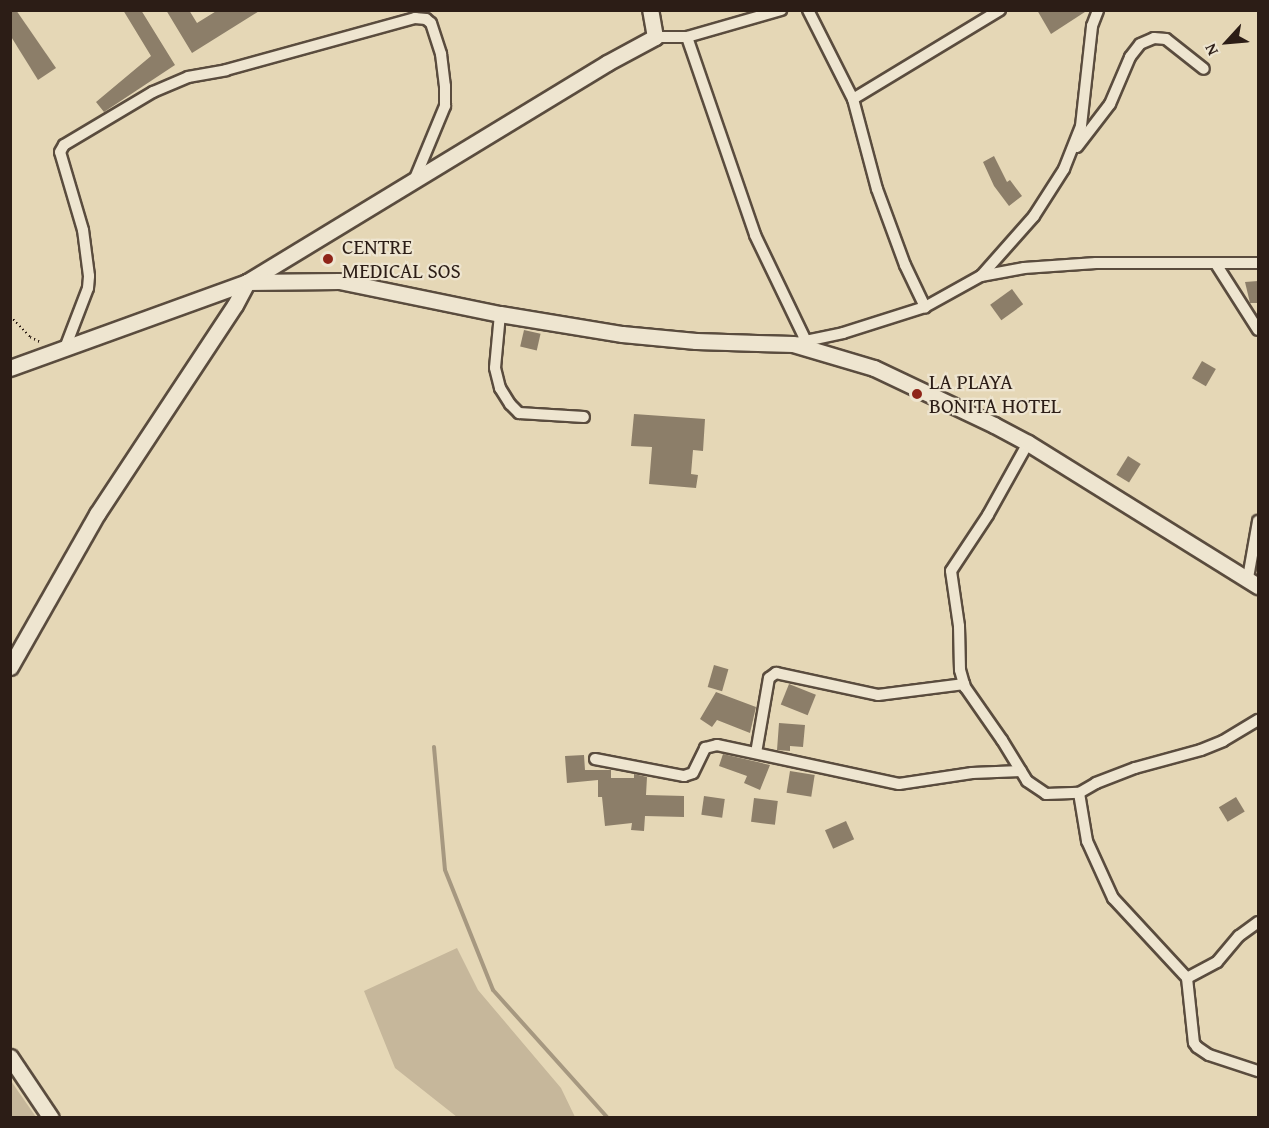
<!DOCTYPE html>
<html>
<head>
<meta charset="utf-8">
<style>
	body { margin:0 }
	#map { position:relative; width:1269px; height:1128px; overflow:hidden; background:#e5d7b6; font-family:"Gentium Book Plus",serif }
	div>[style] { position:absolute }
	.green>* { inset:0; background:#c6b79b }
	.stream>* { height:4px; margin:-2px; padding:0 2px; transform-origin:2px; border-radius:2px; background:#a69880 }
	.building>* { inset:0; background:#8c7e69; transform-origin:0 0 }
	.path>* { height:2px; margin-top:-1px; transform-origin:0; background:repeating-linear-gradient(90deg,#2c1d16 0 1.5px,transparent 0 4.5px) }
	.roads { filter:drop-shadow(2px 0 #5a4c3e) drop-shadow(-2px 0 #5a4c3e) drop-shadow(0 2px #5a4c3e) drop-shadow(0 -2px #5a4c3e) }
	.street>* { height:10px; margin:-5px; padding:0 5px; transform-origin:5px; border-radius:5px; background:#eee5d0 }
	.secondary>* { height:15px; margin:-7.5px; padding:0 7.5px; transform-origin:7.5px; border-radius:7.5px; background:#eee5d0 }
	.dots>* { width:16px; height:16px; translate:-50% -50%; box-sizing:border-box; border:3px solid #eee5d0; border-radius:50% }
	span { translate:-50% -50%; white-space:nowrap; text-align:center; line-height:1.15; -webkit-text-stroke:4.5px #eee5d0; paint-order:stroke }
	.poi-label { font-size:21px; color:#2c1d16 }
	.left { translate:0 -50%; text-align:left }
	.frame { position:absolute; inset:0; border:12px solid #2c1d16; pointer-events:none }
	.north { position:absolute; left:1197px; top:12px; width:60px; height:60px; -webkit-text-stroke:4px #eee5d0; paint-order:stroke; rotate:244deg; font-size:16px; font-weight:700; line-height:24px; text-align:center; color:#2c1d16 }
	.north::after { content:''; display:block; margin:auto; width:21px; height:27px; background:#2c1d16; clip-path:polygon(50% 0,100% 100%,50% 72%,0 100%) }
</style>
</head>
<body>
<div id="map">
	<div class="green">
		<i style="clip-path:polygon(457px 948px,478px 990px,561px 1088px,575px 1117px,457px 1117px,395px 1068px,364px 991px)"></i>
		<i style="clip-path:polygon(10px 1081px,11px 1081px,36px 1117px,11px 1117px)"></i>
	</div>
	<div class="stream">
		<i style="left:434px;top:747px;width:123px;rotate:84.9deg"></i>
		<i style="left:445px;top:870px;width:129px;rotate:68.2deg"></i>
		<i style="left:493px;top:990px;width:172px;rotate:48.1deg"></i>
	</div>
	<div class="building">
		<i style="clip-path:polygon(10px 10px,16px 10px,56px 68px,38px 80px,10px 35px)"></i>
		<i style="clip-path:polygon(123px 10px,141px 10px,175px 65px,104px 112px,96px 102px,151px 56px)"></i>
		<i style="clip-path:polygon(166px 10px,189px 10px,197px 23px,218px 10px,261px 10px,192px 53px)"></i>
		<i style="clip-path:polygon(1037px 10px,1088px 10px,1051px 34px)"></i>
		<i style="clip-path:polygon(994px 156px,1007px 182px,1010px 180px,1022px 196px,1009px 206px,994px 186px,983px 162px)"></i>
		<i style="clip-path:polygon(1258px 281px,1258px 303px,1250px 303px,1245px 282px)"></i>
		<i style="left:1012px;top:289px;width:19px;height:27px;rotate:54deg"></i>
		<i style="left:524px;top:330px;width:17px;height:17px;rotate:13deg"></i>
		<i style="left:1202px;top:361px;width:16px;height:20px;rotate:30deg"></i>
		<i style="clip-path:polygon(634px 414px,705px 419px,703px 451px,693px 450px,691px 474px,698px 475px,696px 488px,649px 484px,652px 447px,631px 446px)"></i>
		<i style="left:1128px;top:456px;width:15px;height:22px;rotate:32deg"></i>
		<i style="left:714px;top:665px;width:15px;height:23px;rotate:16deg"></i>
		<i style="left:789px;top:684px;width:29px;height:22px;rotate:22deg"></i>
		<i style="clip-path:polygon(716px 692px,756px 707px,750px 733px,717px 720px,712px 727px,700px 719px)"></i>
		<i style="clip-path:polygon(779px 723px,805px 725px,803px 747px,790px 746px,790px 751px,777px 750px)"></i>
		<i style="clip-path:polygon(723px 754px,770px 765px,760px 790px,744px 783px,747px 776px,719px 766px)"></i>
		<i style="clip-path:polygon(584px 755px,585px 770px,611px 770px,611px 778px,634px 778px,634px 774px,647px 777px,646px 795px,684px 796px,684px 817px,645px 816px,644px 831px,631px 830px,632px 823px,605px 826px,602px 797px,598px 797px,598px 780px,567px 783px,565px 756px)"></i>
		<i style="left:790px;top:771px;width:25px;height:22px;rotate:9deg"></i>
		<i style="left:704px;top:796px;width:21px;height:19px;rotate:8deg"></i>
		<i style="left:1236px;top:797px;width:17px;height:20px;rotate:59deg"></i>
		<i style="left:754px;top:798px;width:24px;height:24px;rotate:7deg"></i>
		<i style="left:846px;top:821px;width:20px;height:23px;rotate:66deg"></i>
	</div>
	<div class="path">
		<i style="left:10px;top:316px;width:29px;rotate:46deg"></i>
		<i style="left:30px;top:337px;width:11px;rotate:27deg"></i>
	</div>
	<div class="roads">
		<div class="street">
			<i style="left:808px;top:10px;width:100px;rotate:63.2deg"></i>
			<i style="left:853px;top:99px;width:93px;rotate:75.1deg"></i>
			<i style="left:877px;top:189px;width:81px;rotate:69.8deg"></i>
			<i style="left:905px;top:265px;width:47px;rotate:64.5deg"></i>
			<i style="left:655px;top:37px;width:32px"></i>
			<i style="left:687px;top:37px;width:98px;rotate:-16deg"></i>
			<i style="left:687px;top:37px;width:209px;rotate:71deg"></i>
			<i style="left:755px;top:235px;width:118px;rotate:64.3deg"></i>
			<i style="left:853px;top:99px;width:172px;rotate:-31.2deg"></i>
			<i style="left:1077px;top:147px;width:54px;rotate:-52.5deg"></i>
			<i style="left:1110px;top:104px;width:51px;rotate:-66.9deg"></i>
			<i style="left:1130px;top:57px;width:16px;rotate:-52deg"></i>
			<i style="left:1140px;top:44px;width:15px;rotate:-23deg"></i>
			<i style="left:1154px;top:38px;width:12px;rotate:5deg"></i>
			<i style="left:1166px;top:39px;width:48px;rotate:38.3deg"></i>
			<i style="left:1216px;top:264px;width:78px;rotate:57.5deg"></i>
			<i style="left:981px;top:276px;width:80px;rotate:-48.5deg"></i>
			<i style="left:1034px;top:216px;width:56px;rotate:-57.4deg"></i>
			<i style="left:1064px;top:169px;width:46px;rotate:-68.4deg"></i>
			<i style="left:1081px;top:126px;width:101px;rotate:-83.7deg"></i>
			<i style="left:1092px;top:26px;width:17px;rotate:-69deg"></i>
			<i style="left:500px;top:314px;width:54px;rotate:95.3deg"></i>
			<i style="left:495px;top:368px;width:21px;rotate:76deg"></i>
			<i style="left:500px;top:388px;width:19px;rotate:58deg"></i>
			<i style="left:510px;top:404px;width:13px;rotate:45deg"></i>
			<i style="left:519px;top:413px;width:65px;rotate:3.5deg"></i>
			<i style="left:796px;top:343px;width:48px;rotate:-12deg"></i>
			<i style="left:843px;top:333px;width:86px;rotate:-17.6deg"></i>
			<i style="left:925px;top:307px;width:64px;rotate:-29deg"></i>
			<i style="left:981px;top:276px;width:44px;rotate:-10.5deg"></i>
			<i style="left:1024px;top:268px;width:72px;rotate:-4deg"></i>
			<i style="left:1096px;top:263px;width:162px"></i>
			<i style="left:65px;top:348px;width:64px;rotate:-69deg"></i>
			<i style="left:88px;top:288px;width:12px;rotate:-85deg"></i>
			<i style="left:89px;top:276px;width:46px;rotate:-97.4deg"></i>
			<i style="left:83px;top:230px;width:81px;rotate:-106.4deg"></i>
			<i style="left:60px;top:152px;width:8px;rotate:-60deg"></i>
			<i style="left:64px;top:145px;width:104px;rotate:-30.8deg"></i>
			<i style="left:153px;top:92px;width:38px;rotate:-23deg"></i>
			<i style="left:188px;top:77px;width:39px;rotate:-10deg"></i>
			<i style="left:226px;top:70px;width:196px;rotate:-15.4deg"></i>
			<i style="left:415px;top:18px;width:11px;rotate:5deg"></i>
			<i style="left:426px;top:19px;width:6px;rotate:39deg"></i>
			<i style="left:431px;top:23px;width:33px;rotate:72deg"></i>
			<i style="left:441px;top:54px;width:32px;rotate:83deg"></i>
			<i style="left:445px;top:86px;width:20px;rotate:90deg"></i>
			<i style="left:445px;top:106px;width:81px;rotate:112.5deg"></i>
			<i style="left:1028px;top:443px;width:82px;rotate:119.1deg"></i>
			<i style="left:988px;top:515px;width:67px;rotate:123.5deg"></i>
			<i style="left:951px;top:571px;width:56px;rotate:81.7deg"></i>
			<i style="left:959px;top:626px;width:44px;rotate:88.7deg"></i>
			<i style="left:960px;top:670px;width:18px;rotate:74deg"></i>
			<i style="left:965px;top:687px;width:65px;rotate:55.1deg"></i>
			<i style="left:1002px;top:740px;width:48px;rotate:58.6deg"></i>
			<i style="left:1027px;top:781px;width:23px;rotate:34deg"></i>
			<i style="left:1046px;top:794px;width:33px;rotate:-2deg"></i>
			<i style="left:1079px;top:793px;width:20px;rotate:-30deg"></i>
			<i style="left:1096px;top:783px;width:42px;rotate:-21deg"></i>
			<i style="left:1135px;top:768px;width:68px;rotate:-15.3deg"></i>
			<i style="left:1201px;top:750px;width:24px;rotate:-22deg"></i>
			<i style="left:1223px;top:741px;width:41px;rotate:-31deg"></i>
			<i style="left:1248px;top:578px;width:58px;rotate:-80deg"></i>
			<i style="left:756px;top:753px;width:76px;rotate:-80.2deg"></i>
			<i style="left:769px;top:678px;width:9px;rotate:-36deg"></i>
			<i style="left:776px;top:673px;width:104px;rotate:12.2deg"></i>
			<i style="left:878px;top:695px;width:87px;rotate:-7.3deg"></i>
			<i style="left:595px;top:759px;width:91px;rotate:10.8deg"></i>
			<i style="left:684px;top:776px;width:9px;rotate:-18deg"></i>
			<i style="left:693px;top:773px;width:28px;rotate:-64deg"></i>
			<i style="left:705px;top:748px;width:12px;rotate:-14deg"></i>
			<i style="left:717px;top:745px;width:186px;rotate:12.1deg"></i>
			<i style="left:899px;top:784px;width:74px;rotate:-8.6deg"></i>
			<i style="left:972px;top:773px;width:49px;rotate:-2.3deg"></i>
			<i style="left:1079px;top:793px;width:49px;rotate:80.5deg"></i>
			<i style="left:1087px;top:841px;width:63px;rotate:65.5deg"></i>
			<i style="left:1113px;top:898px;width:109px;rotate:47.2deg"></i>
			<i style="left:1187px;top:978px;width:34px;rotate:-28deg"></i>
			<i style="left:1217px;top:962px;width:34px;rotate:-50deg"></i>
			<i style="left:1239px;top:936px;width:24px;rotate:-36deg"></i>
			<i style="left:1187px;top:978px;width:65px;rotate:83.9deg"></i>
			<i style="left:1194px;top:1043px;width:5px;rotate:53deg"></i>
			<i style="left:1197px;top:1047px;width:14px;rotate:34deg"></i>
			<i style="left:1209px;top:1055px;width:52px;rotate:18.1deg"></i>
		</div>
		<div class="secondary">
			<i style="left:10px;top:368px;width:252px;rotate:-19.9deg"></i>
			<i style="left:247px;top:282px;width:421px;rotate:-31.3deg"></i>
			<i style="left:607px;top:63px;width:55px;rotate:-28.4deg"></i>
			<i style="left:655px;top:37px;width:27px;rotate:-100deg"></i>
			<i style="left:10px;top:667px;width:176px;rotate:-60.4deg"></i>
			<i style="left:97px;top:514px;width:250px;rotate:-56.6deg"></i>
			<i style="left:235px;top:305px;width:26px;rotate:-62deg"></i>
			<i style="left:247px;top:282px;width:92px;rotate:-0.6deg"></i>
			<i style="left:339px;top:281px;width:164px;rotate:11.6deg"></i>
			<i style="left:500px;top:314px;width:124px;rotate:9.3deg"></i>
			<i style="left:622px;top:334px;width:74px;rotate:5.4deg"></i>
			<i style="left:696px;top:341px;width:97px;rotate:1.8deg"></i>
			<i style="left:793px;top:344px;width:84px;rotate:16.5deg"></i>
			<i style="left:874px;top:368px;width:133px;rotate:25.4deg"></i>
			<i style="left:994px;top:425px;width:38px;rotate:28deg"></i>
			<i style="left:1028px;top:443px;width:271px;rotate:31.9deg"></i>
			<i style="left:10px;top:1057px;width:73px;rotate:56.1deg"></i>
		</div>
	</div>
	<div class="dots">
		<i style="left:328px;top:259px;background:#8f2418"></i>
		<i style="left:917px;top:394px;background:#8f2418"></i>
	</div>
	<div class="poi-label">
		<span class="left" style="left:342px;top:259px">CENTRE<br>MEDICAL SOS</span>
		<span class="left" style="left:929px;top:394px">LA PLAYA<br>BONITA HOTEL</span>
	</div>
	<div class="frame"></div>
	<div class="north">N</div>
</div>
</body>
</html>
